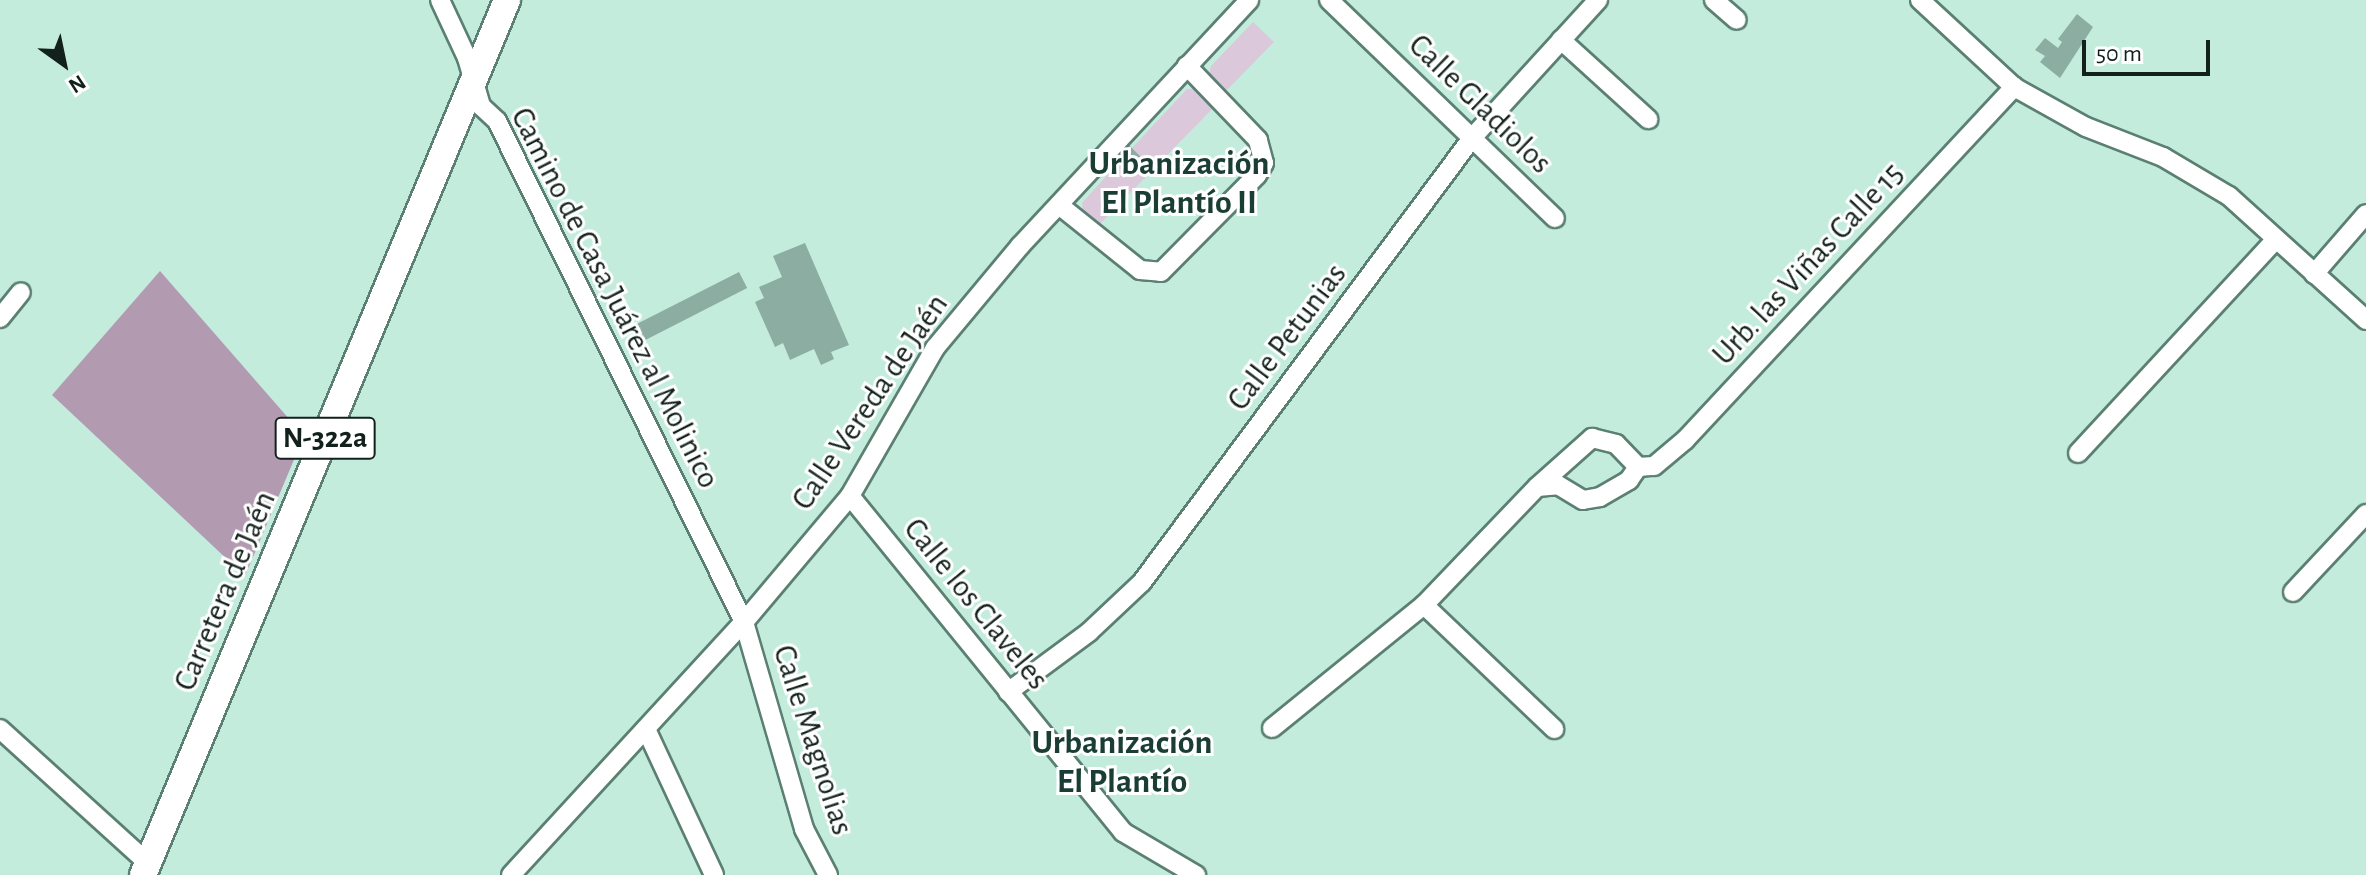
<!DOCTYPE html>
<html>
<head>
<meta charset="utf-8">
<style>
	body { margin:0 }
	#map { position:relative; width:2366px; height:875px; overflow:hidden; background:#c3ecdd; font-family:"Alegreya Sans",sans-serif }
	div>[style] { position:absolute }
	.green>* { inset:0; background:#dcc8db }
	.forest>* { inset:0; background:#b29bb1 }
	.building>* { inset:0; background:#8cada1; transform-origin:0 0 }
	.roads { filter:drop-shadow(2px 0 #5b8073) drop-shadow(-2px 0 #5b8073) drop-shadow(0 2px #5b8073) drop-shadow(0 -2px #5b8073) }
	.minor>* { height:18px; margin:-9px; padding:0 9px; transform-origin:9px; border-radius:9px; background:#fff }
	.highway>* { height:26px; margin:-13px; padding:0 13px; transform-origin:13px; border-radius:13px; background:#fff }
	span { translate:-50% -50%; white-space:nowrap; text-align:center; line-height:1.15; -webkit-text-stroke:6px #fff; paint-order:stroke }
	.shield-label span { padding:2px 6px; background:#fff; border:2px solid; border-radius:6px; -webkit-text-stroke-width:0 }
	.shield-label { font-size:30px; color:#12211c; font-weight:700 }
	.street-label { font-size:32px; color:#12211c }
	.neighbourhood-label { font-size:34px; color:#1a3e33; font-weight:700 }
	.north { position:absolute; left:24px; top:24px; width:80px; height:80px; -webkit-text-stroke:6px #fff; paint-order:stroke; rotate:147deg; font-size:22px; font-weight:700; line-height:32px; text-align:center; color:#12211c }
	.north::after { content:''; display:block; margin:auto; width:28px; height:36px; background:#12211c; clip-path:polygon(50% 0,100% 100%,50% 72%,0 100%) }
	.scale { position:absolute; left:2082px; top:40px; width:128px; height:36px; box-sizing:border-box; border:4px solid #12211c; border-top:0; padding-left:10px; font-size:24px; line-height:28px; white-space:nowrap; color:#12211c; -webkit-text-stroke:6px #fff; paint-order:stroke }
</style>
</head>
<body>
<div id="map">
	<div class="green">
		<i style="clip-path:polygon(1253px 22px,1274px 42px,1225px 92px,1209px 75px,1211px 66px)"></i>
		<i style="clip-path:polygon(1198px 88px,1215px 106px,1099px 225px,1083px 211px,1082px 203px,1119px 162px,1131px 173px,1143px 160px,1132px 148px,1187px 89px)"></i>
	</div>
	<div class="forest">
		<i style="clip-path:polygon(160px 271px,304px 436px,245px 576px,52px 395px)"></i>
	</div>
	<div class="building">
		<i style="clip-path:polygon(2077px 14px,2093px 27px,2060px 78px,2040px 62px,2045px 56px,2035px 50px,2045px 38px,2058px 48px,2062px 42px,2058px 39px)"></i>
		<i style="left:1126px;top:142px;width:25px;height:19px;rotate:45deg"></i>
		<i style="clip-path:polygon(805px 243px,849px 345px,831px 352px,834px 359px,821px 365px,814px 349px,790px 360px,783px 343px,775px 347px,755px 302px,764px 298px,759px 287px,782px 277px,773px 256px)"></i>
		<i style="left:739px;top:272px;width:18px;height:123px;rotate:63deg"></i>
	</div>
	<div class="roads">
		<div class="minor">
			<i style="left:440px;top:0;width:64px;rotate:65deg"></i>
			<i style="left:467px;top:58px;width:50px;rotate:73.7deg"></i>
			<i style="left:481px;top:106px;width:22px;rotate:43deg"></i>
			<i style="left:497px;top:121px;width:559px;rotate:63.76deg"></i>
			<i style="left:744px;top:622px;width:216px;rotate:73.8deg"></i>
			<i style="left:804px;top:829px;width:52px;rotate:62.4deg"></i>
			<i style="left:1329px;top:0;width:314px;rotate:44deg"></i>
			<i style="left:1714px;top:0;width:30px;rotate:41deg"></i>
			<i style="left:1920px;top:0;width:128px;rotate:42.8deg"></i>
			<i style="left:2014px;top:87px;width:82px;rotate:29.1deg"></i>
			<i style="left:2086px;top:127px;width:83px;rotate:21.3deg"></i>
			<i style="left:2163px;top:157px;width:77px;rotate:30.6deg"></i>
			<i style="left:2229px;top:196px;width:185px;rotate:42.1deg"></i>
			<i style="left:1561px;top:40px;width:118px;rotate:42.2deg"></i>
			<i style="left:1059px;top:205px;width:104px;rotate:38.7deg"></i>
			<i style="left:1140px;top:270px;width:21px;rotate:5deg"></i>
			<i style="left:1161px;top:272px;width:136px;rotate:-45.3deg"></i>
			<i style="left:1257px;top:175px;width:14px;rotate:-60deg"></i>
			<i style="left:1264px;top:163px;width:24px;rotate:-105deg"></i>
			<i style="left:1258px;top:140px;width:103px;rotate:-133.8deg"></i>
			<i style="left:2314px;top:274px;width:79px;rotate:-49.1deg"></i>
			<i style="left:0;top:318px;width:33px;rotate:-51deg"></i>
			<i style="left:2078px;top:453px;width:290px;rotate:-47.2deg"></i>
			<i style="left:1537px;top:487px;width:74px;rotate:-41.7deg"></i>
			<i style="left:1592px;top:438px;width:25px;rotate:14deg"></i>
			<i style="left:1616px;top:444px;width:32px;rotate:46deg"></i>
			<i style="left:850px;top:496px;width:433px;rotate:50.9deg"></i>
			<i style="left:1123px;top:832px;width:85px;rotate:30.5deg"></i>
			<i style="left:2293px;top:592px;width:107px;rotate:-46.9deg"></i>
			<i style="left:1424px;top:605px;width:180px;rotate:43.6deg"></i>
			<i style="left:1008px;top:692px;width:101px;rotate:-36.5deg"></i>
			<i style="left:1089px;top:632px;width:73px;rotate:-43.3deg"></i>
			<i style="left:1142px;top:582px;width:553px;rotate:-53.38deg"></i>
			<i style="left:1472px;top:138px;width:187px;rotate:-47.6deg"></i>
			<i style="left:1272px;top:728px;width:196px;rotate:-39deg"></i>
			<i style="left:1424px;top:605px;width:163px;rotate:-46.2deg"></i>
			<i style="left:1537px;top:487px;width:21px;rotate:-5deg"></i>
			<i style="left:1558px;top:485px;width:29px;rotate:31deg"></i>
			<i style="left:1583px;top:500px;width:17px;rotate:-10deg"></i>
			<i style="left:1600px;top:497px;width:34px;rotate:-30deg"></i>
			<i style="left:1629px;top:480px;width:16px;rotate:-55deg"></i>
			<i style="left:1638px;top:467px;width:16px;rotate:-4deg"></i>
			<i style="left:1654px;top:466px;width:40px;rotate:-40deg"></i>
			<i style="left:1685px;top:440px;width:483px;rotate:-47deg"></i>
			<i style="left:0;top:729px;width:200px;rotate:42.2deg"></i>
			<i style="left:646px;top:729px;width:161px;rotate:65deg"></i>
			<i style="left:511px;top:875px;width:344px;rotate:-47.4deg"></i>
			<i style="left:744px;top:622px;width:165px;rotate:-49.9deg"></i>
			<i style="left:850px;top:496px;width:171px;rotate:-60.1deg"></i>
			<i style="left:935px;top:348px;width:133px;rotate:-50.2deg"></i>
			<i style="left:1020px;top:246px;width:336px;rotate:-47deg"></i>
		</div>
		<div class="highway">
			<i style="left:143px;top:875px;width:948px;rotate:-67.41deg"></i>
		</div>
	</div>
	<div class="shield-label">
		<span style="left:325px;top:438px">N-322a</span>
	</div>
	<div class="street-label">
		<span style="left:1480px;top:104px;rotate:44deg">Calle Gladiolos</span>
		<span style="left:1808px;top:264px;rotate:-47deg">Urb. las Viñas Calle 15</span>
		<span style="left:615px;top:298px;rotate:63deg">Camino de Casa Juárez al Molinico</span>
		<span style="left:1287px;top:337px;rotate:-53deg">Calle Petunias</span>
		<span style="left:870px;top:402px;rotate:-56deg">Calle Vereda de Jaén</span>
		<span style="left:225px;top:591px;rotate:-67deg">Carretera de Jaén</span>
		<span style="left:976px;top:604px;rotate:51deg">Calle los Claveles</span>
		<span style="left:813px;top:740px;rotate:72deg">Calle Magnolias</span>
	</div>
	<div class="neighbourhood-label">
		<span style="left:1179px;top:184px">Urbanización<br>El Plantío II</span>
		<span style="left:1122px;top:763px">Urbanización<br>El Plantío</span>
	</div>
	<div class="north">N</div>
	<div class="scale">50 m</div>
</div>
</body>
</html>
